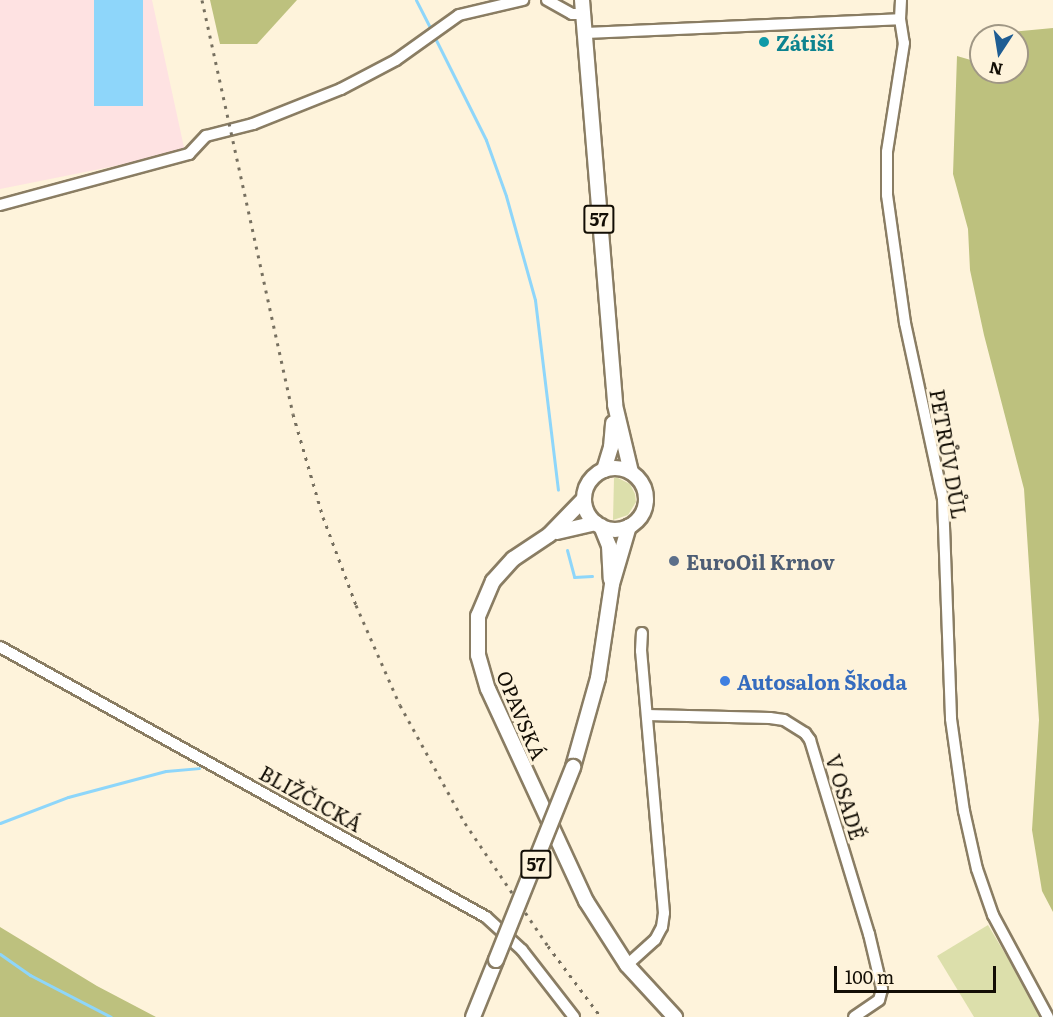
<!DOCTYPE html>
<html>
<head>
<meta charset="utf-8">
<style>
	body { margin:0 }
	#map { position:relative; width:1053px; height:1017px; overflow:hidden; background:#fef3db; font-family:Literata,serif }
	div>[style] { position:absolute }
	.industrial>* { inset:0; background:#fee2e2 }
	.green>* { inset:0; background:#dcdfab }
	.forest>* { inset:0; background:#bdc17e }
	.water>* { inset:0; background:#8ed6fa; transform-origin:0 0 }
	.stream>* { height:3px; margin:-1.5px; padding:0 1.5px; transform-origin:1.5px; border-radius:1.5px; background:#8ed6fa }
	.roads { filter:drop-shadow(2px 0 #8a7d63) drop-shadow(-2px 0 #8a7d63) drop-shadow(0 2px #8a7d63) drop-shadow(0 -2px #8a7d63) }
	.minor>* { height:10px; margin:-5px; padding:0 5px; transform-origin:5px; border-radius:5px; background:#fff }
	.major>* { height:14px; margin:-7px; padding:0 7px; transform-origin:7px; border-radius:7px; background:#fff }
	.major>.ring { margin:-7px; padding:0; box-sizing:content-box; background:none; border:14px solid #fff; border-radius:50% }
	.rail>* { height:3px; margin-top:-1.5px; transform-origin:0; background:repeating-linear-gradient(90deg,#766f5f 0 3px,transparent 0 9px) }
	.bridges { filter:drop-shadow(2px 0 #8a7d63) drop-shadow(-2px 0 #8a7d63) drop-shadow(0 2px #8a7d63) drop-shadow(0 -2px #8a7d63) }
	.major-bridge>* { height:14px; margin:-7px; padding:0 7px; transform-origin:7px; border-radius:7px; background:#fff }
	.dots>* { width:16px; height:16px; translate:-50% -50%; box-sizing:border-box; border:3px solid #fef3db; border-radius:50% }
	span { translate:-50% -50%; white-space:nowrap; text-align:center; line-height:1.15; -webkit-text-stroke:6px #fef3db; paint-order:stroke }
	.shield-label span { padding:2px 4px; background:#fef3db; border:2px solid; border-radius:4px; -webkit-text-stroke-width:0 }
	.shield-label { font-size:18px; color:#130e05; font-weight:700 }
	.culture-label { font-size:20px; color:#0d838f; font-weight:700 }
	.left { translate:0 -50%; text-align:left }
	.street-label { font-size:20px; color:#130e05 }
	.service-label { font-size:20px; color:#4e5e75; font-weight:700 }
	.shop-label { font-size:20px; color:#366cbe; font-weight:700 }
	.north { position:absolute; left:969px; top:24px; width:60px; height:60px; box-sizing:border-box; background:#fef3db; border:2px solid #a09785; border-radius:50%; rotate:192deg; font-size:16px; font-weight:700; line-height:24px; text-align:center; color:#130e05 }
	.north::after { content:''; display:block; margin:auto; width:21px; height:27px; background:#1f5d93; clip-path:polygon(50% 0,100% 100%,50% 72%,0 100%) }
	.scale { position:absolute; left:834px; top:966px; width:162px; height:27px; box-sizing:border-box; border:3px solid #130e05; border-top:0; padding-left:8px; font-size:18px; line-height:21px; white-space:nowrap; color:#130e05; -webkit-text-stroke:4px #fef3db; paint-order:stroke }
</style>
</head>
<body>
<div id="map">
	<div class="industrial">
		<i style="clip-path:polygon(0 0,152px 0,185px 152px,0 189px)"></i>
	</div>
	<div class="green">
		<i style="clip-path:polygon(616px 477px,630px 484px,635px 494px,636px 502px,628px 515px,613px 520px,614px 478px)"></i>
		<i style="clip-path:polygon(988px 925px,1043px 1017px,974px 1017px,937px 956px)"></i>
	</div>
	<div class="forest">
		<i style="clip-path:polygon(210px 0,297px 0,257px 44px,220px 44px)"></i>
		<i style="clip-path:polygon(1053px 28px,1053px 912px,1042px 891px,1032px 830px,1039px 720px,1024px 489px,984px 335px,970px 270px,968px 229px,953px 174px,957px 56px,981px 63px,981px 72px,1017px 72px,1017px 36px,1010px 36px,1011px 32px)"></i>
		<i style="clip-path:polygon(0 927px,97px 986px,156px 1017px,0 1017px)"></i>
	</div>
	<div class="water">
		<i style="left:94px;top:0;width:49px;height:106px"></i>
	</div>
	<div class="stream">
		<i style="left:416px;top:0;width:34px;rotate:63deg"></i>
		<i style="left:434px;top:36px;width:116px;rotate:63.4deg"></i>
		<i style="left:486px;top:140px;width:59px;rotate:70.3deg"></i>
		<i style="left:506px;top:196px;width:108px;rotate:74.4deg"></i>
		<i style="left:535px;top:300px;width:191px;rotate:83.1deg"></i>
		<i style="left:567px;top:550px;width:28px;rotate:75deg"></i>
		<i style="left:574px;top:577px;width:18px;rotate:-3deg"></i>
		<i style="left:0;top:823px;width:73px;rotate:-20.9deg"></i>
		<i style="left:68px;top:797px;width:101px;rotate:-14.9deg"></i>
		<i style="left:166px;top:771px;width:33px;rotate:-5deg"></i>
		<i style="left:0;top:954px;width:37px;rotate:35deg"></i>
		<i style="left:30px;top:975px;width:91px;rotate:27.4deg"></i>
	</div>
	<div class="roads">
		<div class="minor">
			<i style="left:547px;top:0;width:29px;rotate:29deg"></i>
			<i style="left:572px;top:14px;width:11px"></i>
			<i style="left:901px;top:0;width:19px;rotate:93deg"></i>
			<i style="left:900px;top:19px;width:24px;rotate:81deg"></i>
			<i style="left:904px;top:43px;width:110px;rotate:98.9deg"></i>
			<i style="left:887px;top:152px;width:43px;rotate:90deg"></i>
			<i style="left:887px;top:195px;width:129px;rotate:82deg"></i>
			<i style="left:905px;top:323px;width:180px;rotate:77.8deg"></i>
			<i style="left:943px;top:499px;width:220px;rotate:87.9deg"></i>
			<i style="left:951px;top:719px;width:93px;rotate:82deg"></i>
			<i style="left:964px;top:811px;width:59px;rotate:77.4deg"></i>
			<i style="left:977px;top:869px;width:49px;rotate:70.8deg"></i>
			<i style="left:993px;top:915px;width:116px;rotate:61.7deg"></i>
			<i style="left:585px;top:33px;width:315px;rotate:-2.5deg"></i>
			<i style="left:0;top:205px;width:196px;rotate:-15.1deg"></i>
			<i style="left:189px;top:154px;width:25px;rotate:-47deg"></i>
			<i style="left:206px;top:136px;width:49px;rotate:-14.3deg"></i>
			<i style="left:253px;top:124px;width:95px;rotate:-21.7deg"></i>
			<i style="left:341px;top:89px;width:62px;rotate:-27.8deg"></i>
			<i style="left:396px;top:60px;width:77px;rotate:-35.5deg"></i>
			<i style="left:459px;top:15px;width:66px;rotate:-13.2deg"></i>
			<i style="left:0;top:647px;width:556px;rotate:29.05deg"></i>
			<i style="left:486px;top:917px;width:49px;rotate:42.5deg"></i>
			<i style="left:522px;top:950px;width:85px;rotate:52.2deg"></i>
			<i style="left:647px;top:715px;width:123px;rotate:1.4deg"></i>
			<i style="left:770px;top:718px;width:14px;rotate:8deg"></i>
			<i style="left:784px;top:720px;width:25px;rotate:32deg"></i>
			<i style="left:805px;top:733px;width:9px;rotate:54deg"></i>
			<i style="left:810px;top:740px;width:203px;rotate:73.1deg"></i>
			<i style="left:869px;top:934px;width:57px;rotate:76.7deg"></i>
			<i style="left:882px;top:989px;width:11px;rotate:105deg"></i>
			<i style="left:879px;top:1000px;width:30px;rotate:146deg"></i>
			<i style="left:627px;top:965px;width:38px;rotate:-42deg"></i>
			<i style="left:655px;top:940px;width:15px;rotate:-62deg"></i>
			<i style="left:662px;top:927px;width:14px;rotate:-82deg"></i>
			<i style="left:664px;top:913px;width:263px;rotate:-95deg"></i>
			<i style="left:641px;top:651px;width:18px;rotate:-87deg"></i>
		</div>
		<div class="major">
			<i style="left:582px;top:0;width:406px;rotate:85.3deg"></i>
			<i style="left:615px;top:405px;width:69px;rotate:76.6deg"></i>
			<i class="ring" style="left:584px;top:468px;width:48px;height:48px"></i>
			<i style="left:604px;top:470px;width:24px;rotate:-73deg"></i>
			<i style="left:611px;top:447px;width:24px;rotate:-85deg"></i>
			<i style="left:584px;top:499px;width:50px;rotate:134.2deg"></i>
			<i style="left:549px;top:535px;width:43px;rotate:146.3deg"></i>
			<i style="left:513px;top:559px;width:30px;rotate:132deg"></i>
			<i style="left:493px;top:581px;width:38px;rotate:113deg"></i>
			<i style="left:478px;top:616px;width:39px;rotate:90deg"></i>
			<i style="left:478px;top:655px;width:35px;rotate:74deg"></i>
			<i style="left:488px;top:689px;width:234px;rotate:65.2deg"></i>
			<i style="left:586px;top:901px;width:76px;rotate:57.4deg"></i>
			<i style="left:627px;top:965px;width:71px;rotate:47.3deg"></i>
			<i style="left:601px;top:526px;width:22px;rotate:68deg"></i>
			<i style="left:609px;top:546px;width:33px;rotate:87deg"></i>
			<i style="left:557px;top:532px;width:40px;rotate:-13deg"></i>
			<i style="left:573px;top:767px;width:92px;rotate:-74.3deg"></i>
			<i style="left:598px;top:678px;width:95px;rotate:-81.5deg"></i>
			<i style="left:612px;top:584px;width:60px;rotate:-73.7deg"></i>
			<i style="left:473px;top:1017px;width:61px;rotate:-68deg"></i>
		</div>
	</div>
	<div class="rail">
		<i style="left:202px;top:0;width:424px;rotate:77.6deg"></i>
		<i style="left:293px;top:414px;width:107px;rotate:73.8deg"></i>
		<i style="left:323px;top:517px;width:94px;rotate:69.4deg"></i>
		<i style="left:356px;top:605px;width:109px;rotate:66.3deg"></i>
		<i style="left:400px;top:705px;width:135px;rotate:61.2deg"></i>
		<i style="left:465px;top:823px;width:148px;rotate:56deg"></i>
		<i style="left:548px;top:946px;width:89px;rotate:53.3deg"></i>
	</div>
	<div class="bridges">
		<div class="major-bridge">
			<i style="left:496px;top:960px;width:208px;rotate:-68.2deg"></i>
		</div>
	</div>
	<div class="dots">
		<i style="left:764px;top:42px;background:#0f9aa8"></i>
		<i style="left:674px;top:561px;background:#5c6f8a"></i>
		<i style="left:725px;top:681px;background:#3f7fe0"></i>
	</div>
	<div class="shield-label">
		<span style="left:599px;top:219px">57</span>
		<span style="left:536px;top:864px">57</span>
	</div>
	<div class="culture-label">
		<span class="left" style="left:776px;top:42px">Zátiší</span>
	</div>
	<div class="street-label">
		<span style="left:949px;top:454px;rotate:80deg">PETRŮV DŮL</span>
		<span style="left:522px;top:715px;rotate:67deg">OPAVSKÁ</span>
		<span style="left:846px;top:797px;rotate:73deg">V OSADĚ</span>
		<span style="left:311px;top:798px;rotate:29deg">BLIŽČICKÁ</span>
	</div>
	<div class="service-label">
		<span class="left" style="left:686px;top:561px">EuroOil Krnov</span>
	</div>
	<div class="shop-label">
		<span class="left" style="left:737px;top:681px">Autosalon Škoda</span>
	</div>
	<div class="north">N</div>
	<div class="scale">100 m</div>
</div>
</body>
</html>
